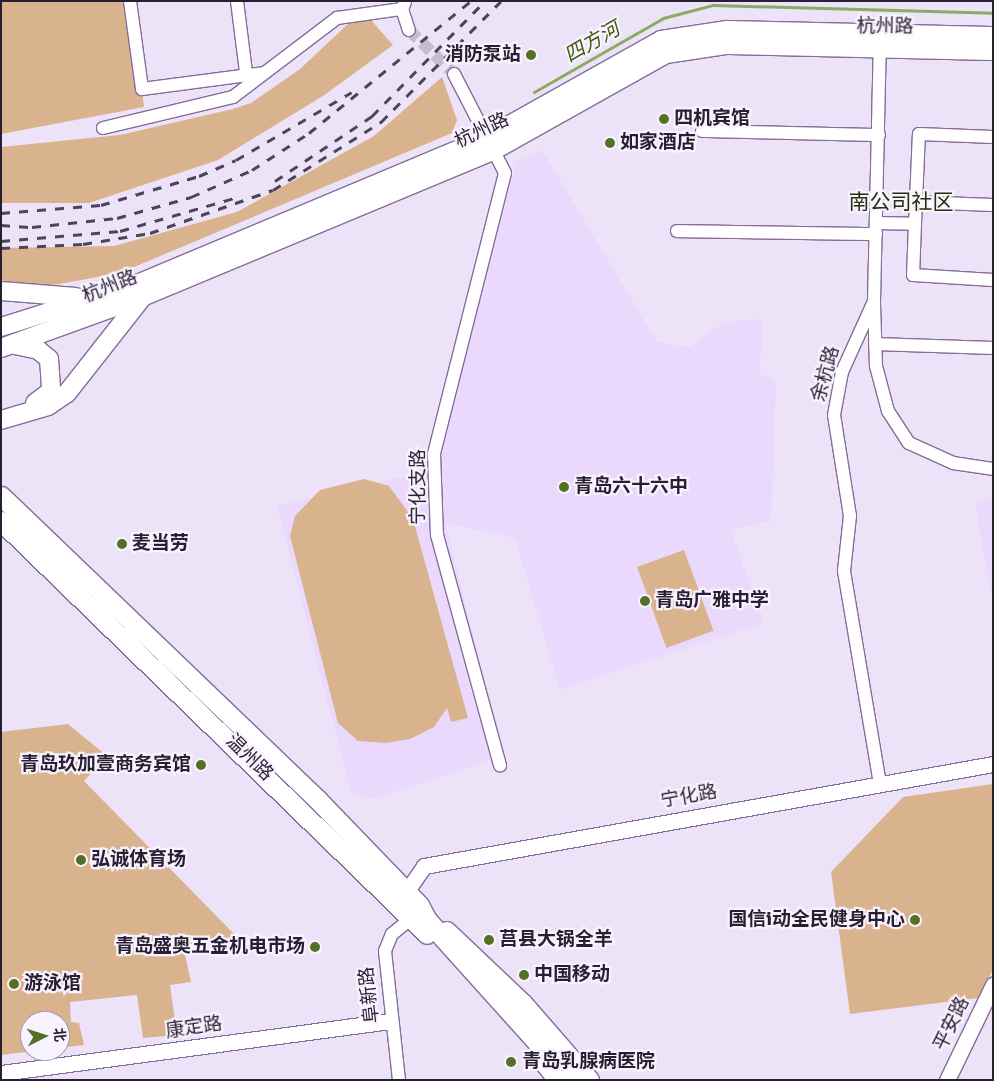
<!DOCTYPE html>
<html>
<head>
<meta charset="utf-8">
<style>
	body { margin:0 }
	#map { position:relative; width:994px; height:1081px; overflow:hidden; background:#ede3f8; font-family:Signika,"Noto Sans SC",sans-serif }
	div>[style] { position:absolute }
	.built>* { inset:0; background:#ead9fc }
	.green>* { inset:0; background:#d8b38e; transform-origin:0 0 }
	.stream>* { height:3px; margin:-1.5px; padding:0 1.5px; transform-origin:1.5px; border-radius:1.5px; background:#8caa62 }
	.minor-tunnel>* { height:12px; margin-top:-6px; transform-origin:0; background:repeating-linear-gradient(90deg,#c6bcd0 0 12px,transparent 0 18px) }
	.roads { filter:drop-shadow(1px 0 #856d9b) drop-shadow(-1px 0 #856d9b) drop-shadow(0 1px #856d9b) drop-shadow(0 -1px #856d9b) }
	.minor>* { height:12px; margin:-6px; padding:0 6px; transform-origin:6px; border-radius:6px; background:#fff }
	.tertiary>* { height:15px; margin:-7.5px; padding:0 7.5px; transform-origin:7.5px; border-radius:7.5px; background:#fff }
	.secondary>* { height:18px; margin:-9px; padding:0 9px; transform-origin:9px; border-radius:9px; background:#fff }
	.primary>* { height:19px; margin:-9.5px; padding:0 9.5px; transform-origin:9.5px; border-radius:9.5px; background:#fff }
	.rail>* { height:3px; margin-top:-1.5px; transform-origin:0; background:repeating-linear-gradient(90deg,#4e4457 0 9px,transparent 0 18px) }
	.dots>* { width:14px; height:14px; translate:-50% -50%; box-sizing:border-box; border:2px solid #f8f3fe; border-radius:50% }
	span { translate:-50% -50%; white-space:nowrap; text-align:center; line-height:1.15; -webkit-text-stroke:4.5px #f8f3fe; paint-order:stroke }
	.street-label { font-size:19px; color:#291f32 }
	.poi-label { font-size:19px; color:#291f32; font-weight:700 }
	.right { translate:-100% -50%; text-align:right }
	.left { translate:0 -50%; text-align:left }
	.water-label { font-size:20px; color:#3e5805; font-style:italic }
	.quarter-label { font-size:21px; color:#22300c }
	.frame { position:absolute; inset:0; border:2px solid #291f32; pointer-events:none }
	.north { position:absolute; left:20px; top:1011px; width:50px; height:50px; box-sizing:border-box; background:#f8f3fe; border:1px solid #a59eac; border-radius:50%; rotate:85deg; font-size:14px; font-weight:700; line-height:20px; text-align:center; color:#291f32 }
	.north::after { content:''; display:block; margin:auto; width:18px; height:22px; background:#537024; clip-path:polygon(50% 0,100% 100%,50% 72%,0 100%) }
</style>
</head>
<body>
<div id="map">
	<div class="built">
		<i style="clip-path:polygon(542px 150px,657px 342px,689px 347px,724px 322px,762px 319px,760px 373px,776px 382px,771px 521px,731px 529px,763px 623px,560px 690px,515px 538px,445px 523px,503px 756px,372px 799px,351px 793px,277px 506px,436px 469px,516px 162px)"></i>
		<i style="clip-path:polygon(993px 497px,993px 604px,975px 503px)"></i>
	</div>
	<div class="green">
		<i style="clip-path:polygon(1px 1px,130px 1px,144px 107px,1px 134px)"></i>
		<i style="clip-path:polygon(370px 19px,393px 45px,323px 96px,218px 160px,89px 203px,1px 203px,1px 147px,120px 135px,233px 109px,251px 103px,300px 69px,349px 23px)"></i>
		<i style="clip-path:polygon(442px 77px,457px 120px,452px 133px,120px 273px,37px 288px,1px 280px,1px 248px,114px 246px,237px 212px,374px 136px)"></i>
		<i style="clip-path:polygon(364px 479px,389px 486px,413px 519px,468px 718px,451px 722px,447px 708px,434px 727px,410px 739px,385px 743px,358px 741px,338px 723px,290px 536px,295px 516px,320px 490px)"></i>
		<i style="left:684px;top:550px;width:86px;height:50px;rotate:70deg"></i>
		<i style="clip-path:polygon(68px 724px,107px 756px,84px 781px,239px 939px,183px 945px,191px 982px,170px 985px,177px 1035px,143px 1038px,137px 995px,70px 1002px,71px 1022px,79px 1023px,84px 1045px,60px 1048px,60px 1021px,30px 1021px,30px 1051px,35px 1051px,1px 1055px,1px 732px)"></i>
		<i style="clip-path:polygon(993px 784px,993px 969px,978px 998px,850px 1014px,831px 872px,903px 797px)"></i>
	</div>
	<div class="stream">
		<i style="left:534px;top:92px;width:149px;rotate:-29.8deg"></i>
		<i style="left:663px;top:18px;width:52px;rotate:-14.6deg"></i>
		<i style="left:713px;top:5px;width:280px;rotate:1.6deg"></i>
	</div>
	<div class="minor-tunnel">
		<i style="left:409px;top:30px;width:63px;rotate:44.4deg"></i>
	</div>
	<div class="roads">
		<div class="minor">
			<i style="left:130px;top:1px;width:89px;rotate:82.2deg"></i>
			<i style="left:142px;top:89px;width:122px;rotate:-7.5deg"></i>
			<i style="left:237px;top:1px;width:72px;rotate:82.8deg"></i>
			<i style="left:405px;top:2px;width:8px;rotate:113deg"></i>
			<i style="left:402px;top:9px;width:22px;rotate:72deg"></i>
			<i style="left:454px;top:74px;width:111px;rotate:62.7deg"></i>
			<i style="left:505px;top:173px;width:290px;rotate:104.2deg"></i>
			<i style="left:434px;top:454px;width:81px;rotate:87.9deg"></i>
			<i style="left:437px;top:535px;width:239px;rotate:74.7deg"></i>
			<i style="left:103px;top:128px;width:134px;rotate:-13.4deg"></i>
			<i style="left:233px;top:97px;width:131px;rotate:-37.2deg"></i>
			<i style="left:337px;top:18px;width:66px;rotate:-7.9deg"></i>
			<i style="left:702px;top:131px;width:177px;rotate:1.3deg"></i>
			<i style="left:916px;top:202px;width:77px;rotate:2.2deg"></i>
			<i style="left:876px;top:223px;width:39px;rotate:1deg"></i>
			<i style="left:915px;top:224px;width:90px;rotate:-87.5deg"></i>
			<i style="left:919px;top:134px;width:74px;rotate:2.3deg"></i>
			<i style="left:915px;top:224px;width:51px;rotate:92.2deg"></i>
			<i style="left:913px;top:275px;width:80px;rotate:3.6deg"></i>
			<i style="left:677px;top:231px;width:199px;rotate:0.9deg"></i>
			<i style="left:874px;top:303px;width:63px;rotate:88.2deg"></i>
			<i style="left:876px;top:366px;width:47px;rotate:75.1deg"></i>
			<i style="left:888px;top:411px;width:38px;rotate:57deg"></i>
			<i style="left:909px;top:443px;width:48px;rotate:24.4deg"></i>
			<i style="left:953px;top:463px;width:40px;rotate:8.5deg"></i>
			<i style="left:875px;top:344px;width:118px;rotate:1.9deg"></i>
			<i style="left:880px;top:784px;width:216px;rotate:-99.6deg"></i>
			<i style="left:844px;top:571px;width:55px;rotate:-83.8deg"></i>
			<i style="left:850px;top:516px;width:102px;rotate:-99deg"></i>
			<i style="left:834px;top:415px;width:44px;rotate:-79.5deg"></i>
			<i style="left:842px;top:372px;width:78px;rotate:-65.7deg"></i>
			<i style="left:874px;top:301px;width:260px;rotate:-88.7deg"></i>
			<i style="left:399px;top:1080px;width:130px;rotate:-96.2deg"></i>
			<i style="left:385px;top:951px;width:18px;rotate:-68deg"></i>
			<i style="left:392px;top:934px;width:26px;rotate:-39deg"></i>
		</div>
		<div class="tertiary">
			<i style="left:406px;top:892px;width:32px;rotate:-55deg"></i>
			<i style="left:424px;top:866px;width:578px;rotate:-10.16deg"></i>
			<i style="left:1px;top:1073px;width:393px;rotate:-7.6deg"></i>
			<i style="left:947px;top:1080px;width:106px;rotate:-64.2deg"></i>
		</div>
		<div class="secondary">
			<i style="left:1px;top:291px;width:75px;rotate:4.6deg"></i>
			<i style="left:1px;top:327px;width:143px;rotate:-17.5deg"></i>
			<i style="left:137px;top:284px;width:378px;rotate:-22.7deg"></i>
			<i style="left:486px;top:138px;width:201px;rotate:-29.2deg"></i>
			<i style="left:661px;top:40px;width:67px;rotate:-8.6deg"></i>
			<i style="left:727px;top:30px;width:266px;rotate:1.3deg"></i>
			<i style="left:15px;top:345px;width:24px;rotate:12deg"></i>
			<i style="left:38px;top:350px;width:14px;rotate:39deg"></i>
			<i style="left:49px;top:359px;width:32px;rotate:86deg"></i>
			<i style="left:51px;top:391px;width:20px;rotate:143deg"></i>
			<i style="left:1px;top:348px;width:150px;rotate:-19.9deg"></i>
			<i style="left:142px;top:297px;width:380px;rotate:-22.6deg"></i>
			<i style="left:493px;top:151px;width:198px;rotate:-29.3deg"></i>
			<i style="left:666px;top:54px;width:62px;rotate:-8.4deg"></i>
			<i style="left:727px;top:45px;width:266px;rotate:1.3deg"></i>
			<i style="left:1px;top:420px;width:49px;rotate:-16.6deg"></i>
			<i style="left:48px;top:406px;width:23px;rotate:-34deg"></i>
			<i style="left:67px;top:393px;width:120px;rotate:-51.8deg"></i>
			<i style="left:447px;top:931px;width:105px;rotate:43.5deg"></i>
			<i style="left:523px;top:1003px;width:102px;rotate:49deg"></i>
			<i style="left:537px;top:1054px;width:33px;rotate:52deg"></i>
		</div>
		<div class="primary">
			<i style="left:1px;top:496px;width:438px;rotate:43.8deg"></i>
			<i style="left:317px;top:799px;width:147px;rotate:46.1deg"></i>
			<i style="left:419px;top:905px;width:17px;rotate:62deg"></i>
			<i style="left:427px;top:920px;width:215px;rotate:48deg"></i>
			<i style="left:1px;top:521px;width:593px;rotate:44.11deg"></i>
		</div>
	</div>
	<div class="rail">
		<i style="left:275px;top:181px;width:117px;rotate:-33.8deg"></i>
		<i style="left:372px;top:116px;width:161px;rotate:-45.5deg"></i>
		<i style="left:1px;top:213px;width:100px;rotate:-4.6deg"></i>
		<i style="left:101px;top:205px;width:102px;rotate:-16.5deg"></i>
		<i style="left:199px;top:176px;width:40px;rotate:-23.4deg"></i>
		<i style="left:236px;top:160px;width:134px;rotate:-30.4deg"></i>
		<i style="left:1px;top:225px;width:31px;rotate:4deg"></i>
		<i style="left:32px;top:227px;width:85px;rotate:-6deg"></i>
		<i style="left:117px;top:218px;width:77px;rotate:-15.8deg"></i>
		<i style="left:191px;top:197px;width:67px;rotate:-23.9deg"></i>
		<i style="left:252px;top:170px;width:68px;rotate:-33deg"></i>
		<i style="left:309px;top:133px;width:209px;rotate:-39.2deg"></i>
		<i style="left:1px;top:241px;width:119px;rotate:-4.8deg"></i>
		<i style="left:120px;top:231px;width:123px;rotate:-16.1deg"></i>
		<i style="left:1px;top:248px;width:82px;rotate:-2.8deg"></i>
		<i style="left:83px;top:244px;width:68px;rotate:-9.3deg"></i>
		<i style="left:150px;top:233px;width:130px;rotate:-19.3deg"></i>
		<i style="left:273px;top:190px;width:128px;rotate:-32.2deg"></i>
		<i style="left:381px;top:122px;width:170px;rotate:-45.2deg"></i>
	</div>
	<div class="dots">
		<i style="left:531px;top:55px;background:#537024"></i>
		<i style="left:664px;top:119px;background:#537024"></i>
		<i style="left:610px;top:143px;background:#537024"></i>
		<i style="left:564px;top:487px;background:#537024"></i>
		<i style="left:122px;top:544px;background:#537024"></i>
		<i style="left:645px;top:601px;background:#537024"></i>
		<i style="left:201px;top:765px;background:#537024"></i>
		<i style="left:81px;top:860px;background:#537024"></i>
		<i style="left:915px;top:920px;background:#537024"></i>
		<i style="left:489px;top:940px;background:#537024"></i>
		<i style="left:315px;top:947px;background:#537024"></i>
		<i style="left:524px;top:975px;background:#537024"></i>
		<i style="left:14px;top:984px;background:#537024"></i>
		<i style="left:511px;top:1062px;background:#537024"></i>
	</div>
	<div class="street-label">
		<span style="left:885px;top:27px;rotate:1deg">杭州路</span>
		<span style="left:482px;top:131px;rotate:-25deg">杭州路</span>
		<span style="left:110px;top:287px;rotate:-21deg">杭州路</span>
		<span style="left:826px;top:374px;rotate:-74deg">余杭路</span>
		<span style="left:419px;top:487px;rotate:-90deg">宁化支路</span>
		<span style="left:249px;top:758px;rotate:44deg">温州路</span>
		<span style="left:689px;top:797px;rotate:-10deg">宁化路</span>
		<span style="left:370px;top:995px;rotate:-96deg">阜新路</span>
		<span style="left:952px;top:1024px;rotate:-64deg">平安路</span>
		<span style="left:194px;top:1028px;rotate:-8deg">康定路</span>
	</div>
	<div class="poi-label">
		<span class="right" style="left:521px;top:55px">消防泵站</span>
		<span class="left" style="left:674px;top:119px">四机宾馆</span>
		<span class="left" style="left:620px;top:143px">如家酒店</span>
		<span class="left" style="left:574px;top:487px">青岛六十六中</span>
		<span class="left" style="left:132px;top:544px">麦当劳</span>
		<span class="left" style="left:655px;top:601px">青岛广雅中学</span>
		<span class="right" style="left:191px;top:765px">青岛玖加壹商务宾馆</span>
		<span class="left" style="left:91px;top:860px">弘诚体育场</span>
		<span class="right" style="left:905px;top:920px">国信i动全民健身中心</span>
		<span class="left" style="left:499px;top:940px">莒县大锅全羊</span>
		<span class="right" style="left:305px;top:947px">青岛盛奥五金机电市场</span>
		<span class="left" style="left:534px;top:975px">中国移动</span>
		<span class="left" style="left:24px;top:984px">游泳馆</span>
		<span class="left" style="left:522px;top:1062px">青岛乳腺病医院</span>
	</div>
	<div class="water-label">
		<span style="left:592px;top:42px;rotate:-30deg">四方河</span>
	</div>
	<div class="quarter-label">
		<span style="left:901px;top:202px">南公司社区</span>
	</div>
	<div class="frame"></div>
	<div class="north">北</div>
</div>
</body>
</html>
